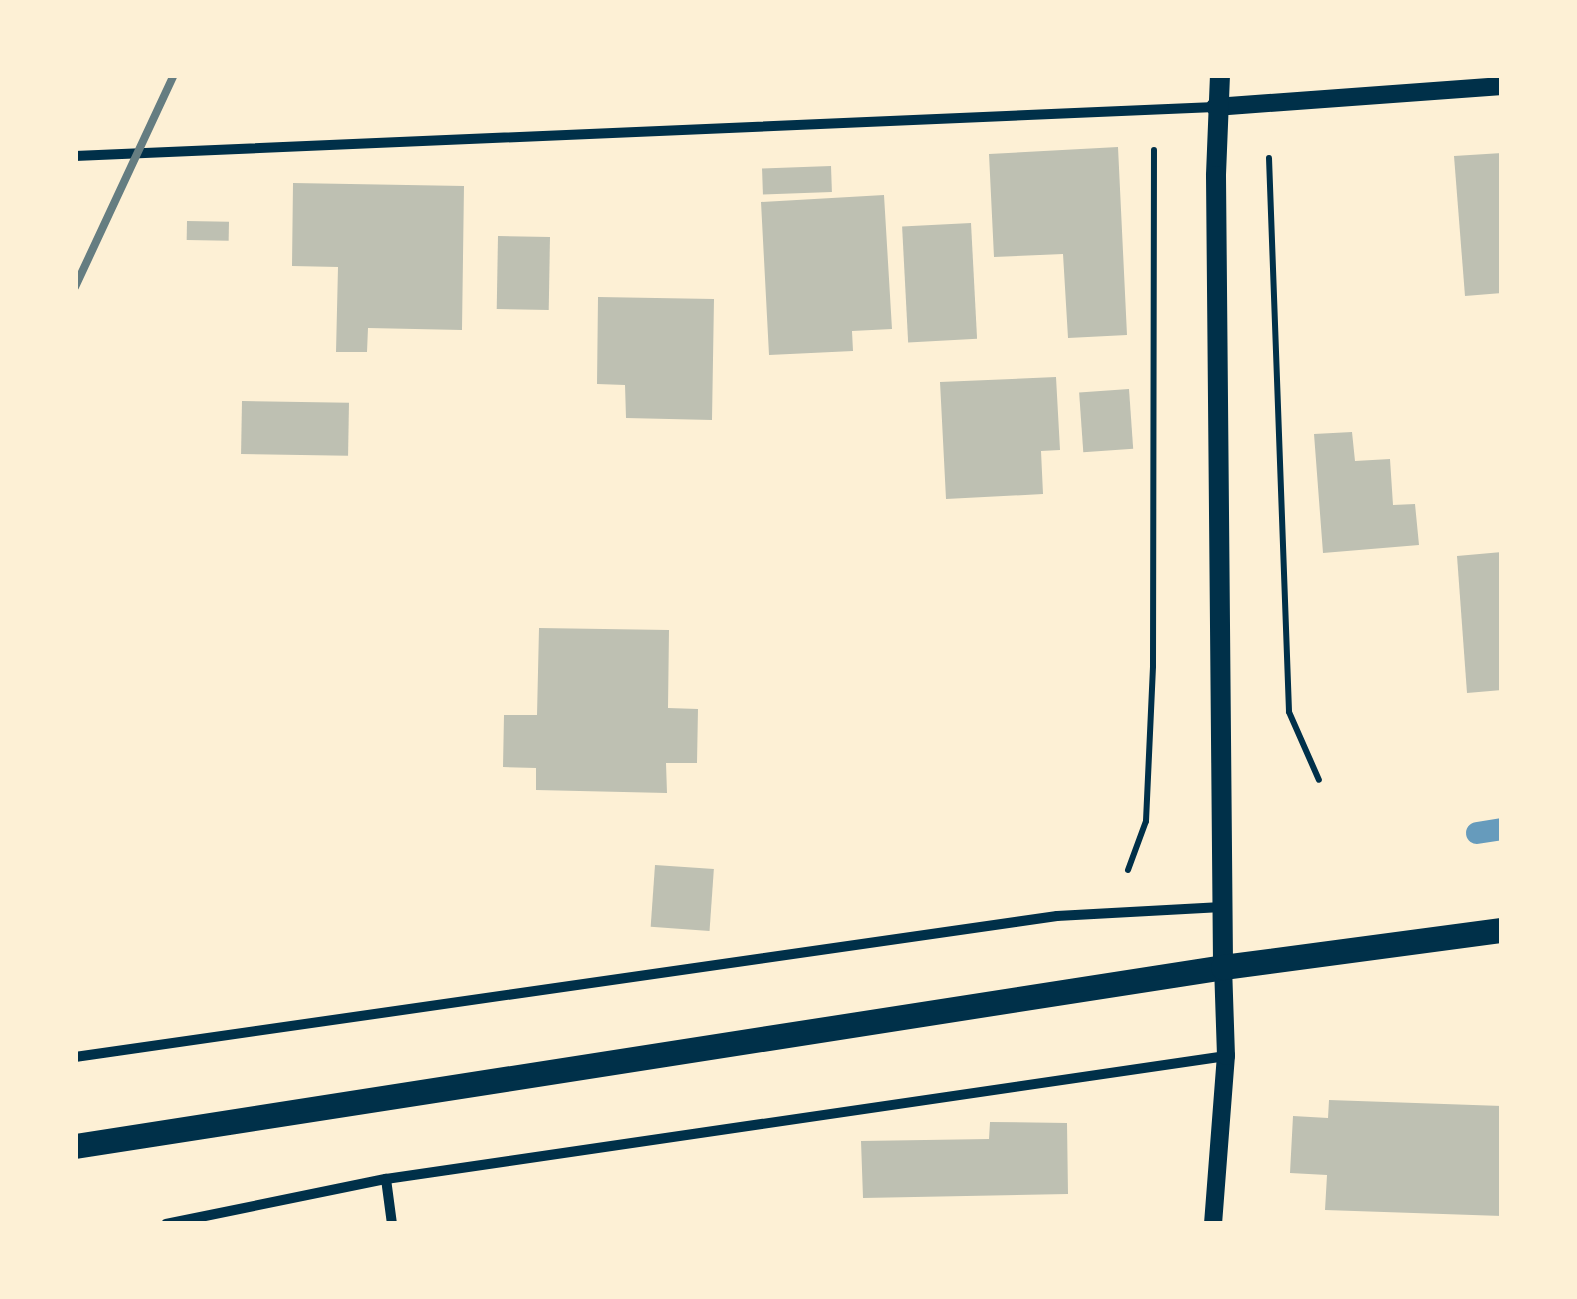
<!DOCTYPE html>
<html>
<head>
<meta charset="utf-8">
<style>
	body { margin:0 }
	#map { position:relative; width:1577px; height:1299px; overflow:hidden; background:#fdf0d5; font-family:Barlow,sans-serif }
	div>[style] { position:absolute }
	.stream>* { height:22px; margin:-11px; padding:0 11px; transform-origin:11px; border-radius:11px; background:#669bbc }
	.building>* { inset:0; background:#bec0b2; transform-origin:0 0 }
	.path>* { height:6px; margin:-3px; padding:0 3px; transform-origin:3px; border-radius:3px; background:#003049 }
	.minor>* { height:10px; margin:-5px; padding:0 5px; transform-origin:5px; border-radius:5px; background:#003049 }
	.tertiary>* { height:18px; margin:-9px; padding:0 9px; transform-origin:9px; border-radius:9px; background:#003049 }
	.secondary>* { height:20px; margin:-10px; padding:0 10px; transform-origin:10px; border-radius:10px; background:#003049 }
	.primary>* { height:25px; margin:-12.5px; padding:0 12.5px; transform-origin:12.5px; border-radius:12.5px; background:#003049 }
	.rail>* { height:8px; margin:-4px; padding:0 4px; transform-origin:4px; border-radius:4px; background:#657d81 }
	span { translate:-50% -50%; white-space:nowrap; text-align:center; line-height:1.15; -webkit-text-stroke:8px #fdf0d5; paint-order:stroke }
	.frame { position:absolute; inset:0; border:78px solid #fdf0d5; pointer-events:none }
</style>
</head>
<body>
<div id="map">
	<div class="stream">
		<i style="left:1477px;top:833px;width:25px;rotate:-9deg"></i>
	</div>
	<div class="building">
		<i style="clip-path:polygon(1118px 147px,1127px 335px,1068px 338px,1063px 254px,994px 257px,989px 154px)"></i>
		<i style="clip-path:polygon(1502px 153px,1502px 293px,1465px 296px,1454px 156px)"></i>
		<i style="left:831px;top:166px;width:26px;height:69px;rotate:88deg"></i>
		<i style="clip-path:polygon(293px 183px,464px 186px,462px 330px,368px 328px,367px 352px,336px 352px,338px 267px,292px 266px)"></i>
		<i style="clip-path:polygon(884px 195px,892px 329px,852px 331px,853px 351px,769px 355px,761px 202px)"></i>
		<i style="left:187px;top:221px;width:42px;height:19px;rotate:1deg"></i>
		<i style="left:971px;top:223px;width:116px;height:69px;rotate:87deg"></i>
		<i style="left:498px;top:236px;width:52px;height:73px;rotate:1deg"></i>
		<i style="clip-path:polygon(598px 297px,714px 299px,712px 420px,626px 418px,625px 385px,597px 384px)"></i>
		<i style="clip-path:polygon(1056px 377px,1060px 450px,1041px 451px,1043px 494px,946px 499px,940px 382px)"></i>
		<i style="left:1129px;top:389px;width:60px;height:50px;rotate:86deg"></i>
		<i style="left:242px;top:401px;width:107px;height:53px;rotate:1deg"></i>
		<i style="clip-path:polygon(1352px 432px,1355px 461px,1390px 459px,1393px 505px,1415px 504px,1419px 545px,1323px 553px,1314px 434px)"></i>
		<i style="clip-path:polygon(1502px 552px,1502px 690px,1467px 693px,1457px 556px)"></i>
		<i style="clip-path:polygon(539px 628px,669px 630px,668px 708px,698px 709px,697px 763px,666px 763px,667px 793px,536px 790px,536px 768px,503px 767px,504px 715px,537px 715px)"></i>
		<i style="left:655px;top:865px;width:59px;height:62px;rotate:4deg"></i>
		<i style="clip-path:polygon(1329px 1100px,1502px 1106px,1502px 1216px,1325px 1210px,1327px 1175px,1290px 1173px,1293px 1116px,1328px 1118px)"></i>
		<i style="clip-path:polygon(990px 1122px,1067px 1123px,1068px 1194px,863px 1198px,861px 1141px,989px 1139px)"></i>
	</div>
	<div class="path">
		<i style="left:1269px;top:158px;width:554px;rotate:87.93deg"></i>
		<i style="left:1289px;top:712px;width:74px;rotate:66.2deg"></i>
		<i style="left:1128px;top:870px;width:52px;rotate:-69.8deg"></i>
		<i style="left:1146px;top:821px;width:155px;rotate:-87.4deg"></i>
		<i style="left:1153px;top:666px;width:516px;rotate:-89.89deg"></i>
	</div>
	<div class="minor">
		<i style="left:75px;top:156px;width:1141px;rotate:-2.46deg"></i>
		<i style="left:75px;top:1057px;width:992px;rotate:-8.17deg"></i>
		<i style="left:1057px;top:916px;width:165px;rotate:-3.1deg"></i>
		<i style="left:386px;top:1179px;width:45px;rotate:82.4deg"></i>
		<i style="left:166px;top:1224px;width:225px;rotate:-11.6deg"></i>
		<i style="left:386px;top:1179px;width:849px;rotate:-8.33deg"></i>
	</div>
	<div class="tertiary">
		<i style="left:1215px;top:107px;width:288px;rotate:-4.2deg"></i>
		<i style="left:1213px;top:1224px;width:169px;rotate:-85.6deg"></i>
		<i style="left:1226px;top:1056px;width:89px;rotate:-91.9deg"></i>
	</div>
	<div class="secondary">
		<i style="left:1220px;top:75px;width:101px;rotate:92.3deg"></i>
		<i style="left:1216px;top:176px;width:791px;rotate:89.49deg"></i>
	</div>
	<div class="primary">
		<i style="left:75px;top:1146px;width:1162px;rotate:-8.86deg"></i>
		<i style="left:1223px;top:967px;width:281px;rotate:-7.6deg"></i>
	</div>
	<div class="rail">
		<i style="left:75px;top:287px;width:234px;rotate:-65deg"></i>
	</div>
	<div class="frame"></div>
</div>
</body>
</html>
